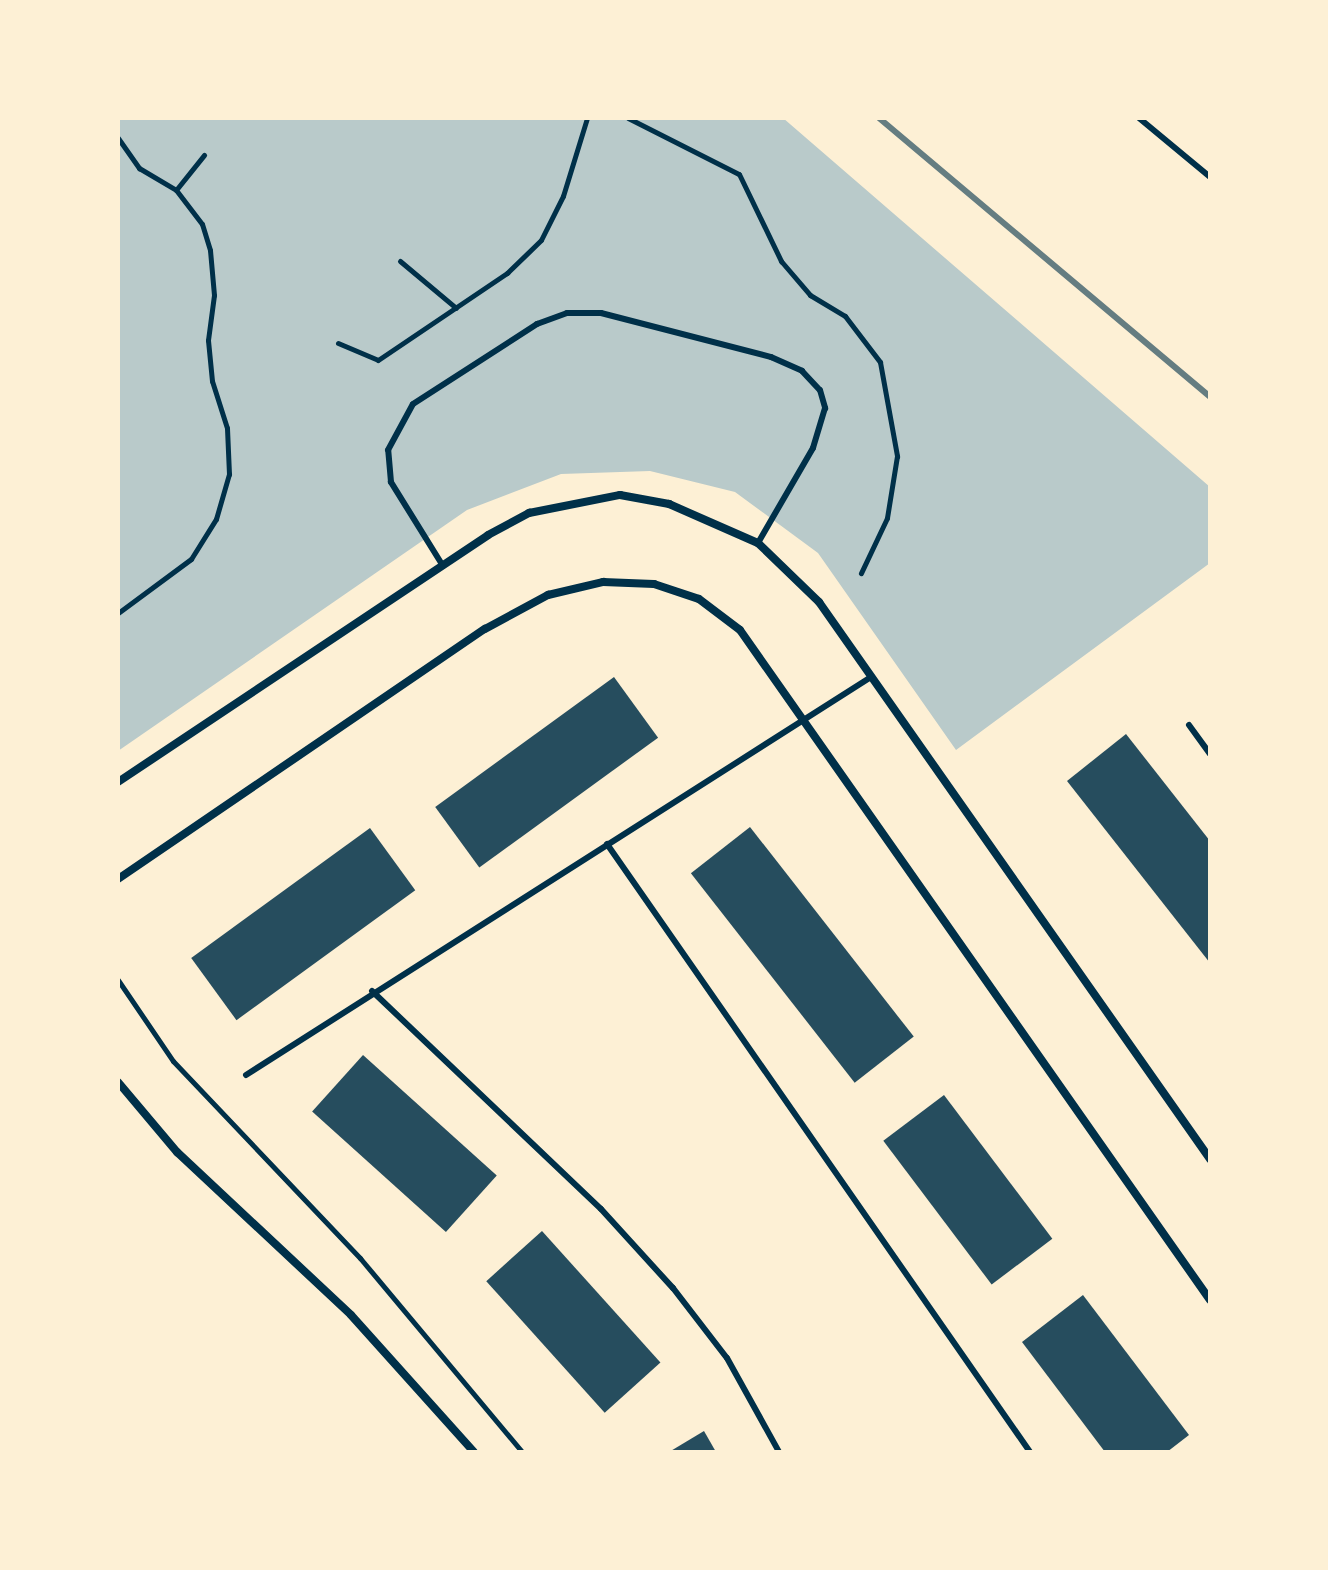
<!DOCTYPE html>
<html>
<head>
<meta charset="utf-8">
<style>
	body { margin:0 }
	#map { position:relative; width:1328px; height:1570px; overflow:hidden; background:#fdf0d5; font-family:Ubuntu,sans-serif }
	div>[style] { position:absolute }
	.green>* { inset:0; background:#b9caca }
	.building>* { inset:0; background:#264d5e; transform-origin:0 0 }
	.path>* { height:5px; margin:-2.5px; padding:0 2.5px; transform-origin:2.5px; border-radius:2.5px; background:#003049 }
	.service>* { height:6px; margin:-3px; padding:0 3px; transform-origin:3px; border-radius:3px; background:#003049 }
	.minor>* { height:8px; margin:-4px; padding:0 4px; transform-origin:4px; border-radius:4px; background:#003049 }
	.rail>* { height:6px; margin:-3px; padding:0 3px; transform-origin:3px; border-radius:3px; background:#657d81 }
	span { translate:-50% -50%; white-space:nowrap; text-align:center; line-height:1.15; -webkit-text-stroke:8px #fdf0d5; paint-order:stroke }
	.frame { position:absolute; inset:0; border:120px solid #fdf0d5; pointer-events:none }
</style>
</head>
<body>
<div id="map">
	<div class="green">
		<i style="clip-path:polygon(118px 118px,783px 118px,1210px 487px,1210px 563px,956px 750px,818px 553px,735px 492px,650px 471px,561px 474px,467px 510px,118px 751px)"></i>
	</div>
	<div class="building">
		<i style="left:614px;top:677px;width:75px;height:221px;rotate:54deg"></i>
		<i style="clip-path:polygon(1126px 734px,1210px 841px,1210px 963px,1067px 781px)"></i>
		<i style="left:750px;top:827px;width:266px;height:75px;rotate:52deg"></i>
		<i style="left:370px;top:828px;width:77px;height:221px;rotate:54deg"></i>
		<i style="left:363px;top:1055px;width:180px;height:76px;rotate:42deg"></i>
		<i style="left:944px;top:1095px;width:180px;height:76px;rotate:53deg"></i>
		<i style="left:542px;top:1231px;width:177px;height:75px;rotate:48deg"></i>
		<i style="clip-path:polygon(1083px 1295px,1189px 1435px,1167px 1452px,1105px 1452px,1022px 1342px)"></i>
		<i style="clip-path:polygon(704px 1431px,716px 1452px,669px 1452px)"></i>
	</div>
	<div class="path">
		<i style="left:628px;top:118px;width:124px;rotate:26.8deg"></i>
		<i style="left:739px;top:174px;width:97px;rotate:64.2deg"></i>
		<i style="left:781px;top:261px;width:45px;rotate:49.5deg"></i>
		<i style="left:810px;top:295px;width:41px;rotate:31deg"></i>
		<i style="left:845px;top:316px;width:58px;rotate:52.7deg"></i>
		<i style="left:880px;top:362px;width:96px;rotate:79.7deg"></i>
		<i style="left:897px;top:456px;width:63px;rotate:99.2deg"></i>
		<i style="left:887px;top:518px;width:61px;rotate:115.3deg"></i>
		<i style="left:118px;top:138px;width:37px;rotate:55deg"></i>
		<i style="left:139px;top:168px;width:43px;rotate:30.7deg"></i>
		<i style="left:176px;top:190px;width:45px;rotate:-51.3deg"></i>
		<i style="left:400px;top:261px;width:73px;rotate:40deg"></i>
		<i style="left:338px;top:343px;width:43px;rotate:23deg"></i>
		<i style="left:378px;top:360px;width:156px;rotate:-34deg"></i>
		<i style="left:507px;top:273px;width:47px;rotate:-44.1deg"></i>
		<i style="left:541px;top:240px;width:49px;rotate:-63.4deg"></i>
		<i style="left:563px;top:196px;width:82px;rotate:-72.9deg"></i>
		<i style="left:118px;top:613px;width:91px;rotate:-36.5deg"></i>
		<i style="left:191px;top:559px;width:47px;rotate:-58deg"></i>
		<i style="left:216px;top:519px;width:47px;rotate:-73.9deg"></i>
		<i style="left:229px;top:474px;width:46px;rotate:-92.5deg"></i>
		<i style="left:227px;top:428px;width:49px;rotate:-107.7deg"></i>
		<i style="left:212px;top:381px;width:41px;rotate:-95.6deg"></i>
		<i style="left:208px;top:340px;width:45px;rotate:-82.4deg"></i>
		<i style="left:214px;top:295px;width:45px;rotate:-95.1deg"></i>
		<i style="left:210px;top:250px;width:27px;rotate:-107deg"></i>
		<i style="left:202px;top:224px;width:43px;rotate:-127.4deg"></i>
		<i style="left:118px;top:980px;width:98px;rotate:55.8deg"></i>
		<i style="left:173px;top:1061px;width:272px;rotate:46.5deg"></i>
		<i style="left:360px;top:1258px;width:253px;rotate:50.1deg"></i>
	</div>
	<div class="service">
		<i style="left:1139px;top:118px;width:92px;rotate:39.7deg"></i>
		<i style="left:443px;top:566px;width:99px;rotate:-121.8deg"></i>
		<i style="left:391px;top:482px;width:32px;rotate:-95deg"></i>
		<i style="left:388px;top:450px;width:52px;rotate:-61.5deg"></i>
		<i style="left:413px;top:404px;width:148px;rotate:-32.8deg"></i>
		<i style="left:537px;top:324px;width:32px;rotate:-20deg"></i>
		<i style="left:567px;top:313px;width:34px"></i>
		<i style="left:601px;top:313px;width:176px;rotate:14.5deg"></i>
		<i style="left:771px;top:357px;width:34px;rotate:24deg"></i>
		<i style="left:802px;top:371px;width:26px;rotate:47deg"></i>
		<i style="left:820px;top:390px;width:19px;rotate:74deg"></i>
		<i style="left:825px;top:408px;width:42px;rotate:106.7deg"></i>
		<i style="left:813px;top:448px;width:110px;rotate:120.1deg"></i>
		<i style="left:1189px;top:725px;width:36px;rotate:54deg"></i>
		<i style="left:607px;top:844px;width:741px;rotate:55.17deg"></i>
		<i style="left:372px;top:991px;width:316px;rotate:43.6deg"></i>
		<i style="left:601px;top:1209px;width:107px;rotate:47.7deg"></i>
		<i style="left:673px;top:1288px;width:88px;rotate:52.4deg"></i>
		<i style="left:727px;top:1358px;width:107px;rotate:61deg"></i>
		<i style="left:246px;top:1075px;width:741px;rotate:-32.49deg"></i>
	</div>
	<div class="minor">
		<i style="left:118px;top:782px;width:445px;rotate:-33.7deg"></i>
		<i style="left:488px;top:535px;width:47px;rotate:-28.2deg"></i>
		<i style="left:529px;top:513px;width:93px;rotate:-11.2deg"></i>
		<i style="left:620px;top:495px;width:50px;rotate:10.4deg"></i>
		<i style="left:669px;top:504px;width:97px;rotate:23.7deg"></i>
		<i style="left:758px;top:543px;width:85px;rotate:44deg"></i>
		<i style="left:819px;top:602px;width:681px;rotate:54.93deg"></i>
		<i style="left:118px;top:879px;width:444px;rotate:-34.3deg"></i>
		<i style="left:485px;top:629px;width:72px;rotate:-28.4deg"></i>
		<i style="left:548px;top:595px;width:57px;rotate:-13.3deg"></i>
		<i style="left:603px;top:582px;width:51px;rotate:2.2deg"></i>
		<i style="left:654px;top:584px;width:47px;rotate:18.4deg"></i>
		<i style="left:699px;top:599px;width:51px;rotate:37.1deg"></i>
		<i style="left:740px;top:630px;width:818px;rotate:54.95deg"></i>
		<i style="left:118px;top:1082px;width:92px;rotate:49.9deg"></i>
		<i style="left:177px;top:1152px;width:238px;rotate:43.1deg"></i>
		<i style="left:351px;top:1315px;width:184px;rotate:48.1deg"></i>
	</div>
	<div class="rail">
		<i style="left:879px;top:118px;width:433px;rotate:40.1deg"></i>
	</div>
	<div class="frame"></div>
</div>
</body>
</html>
